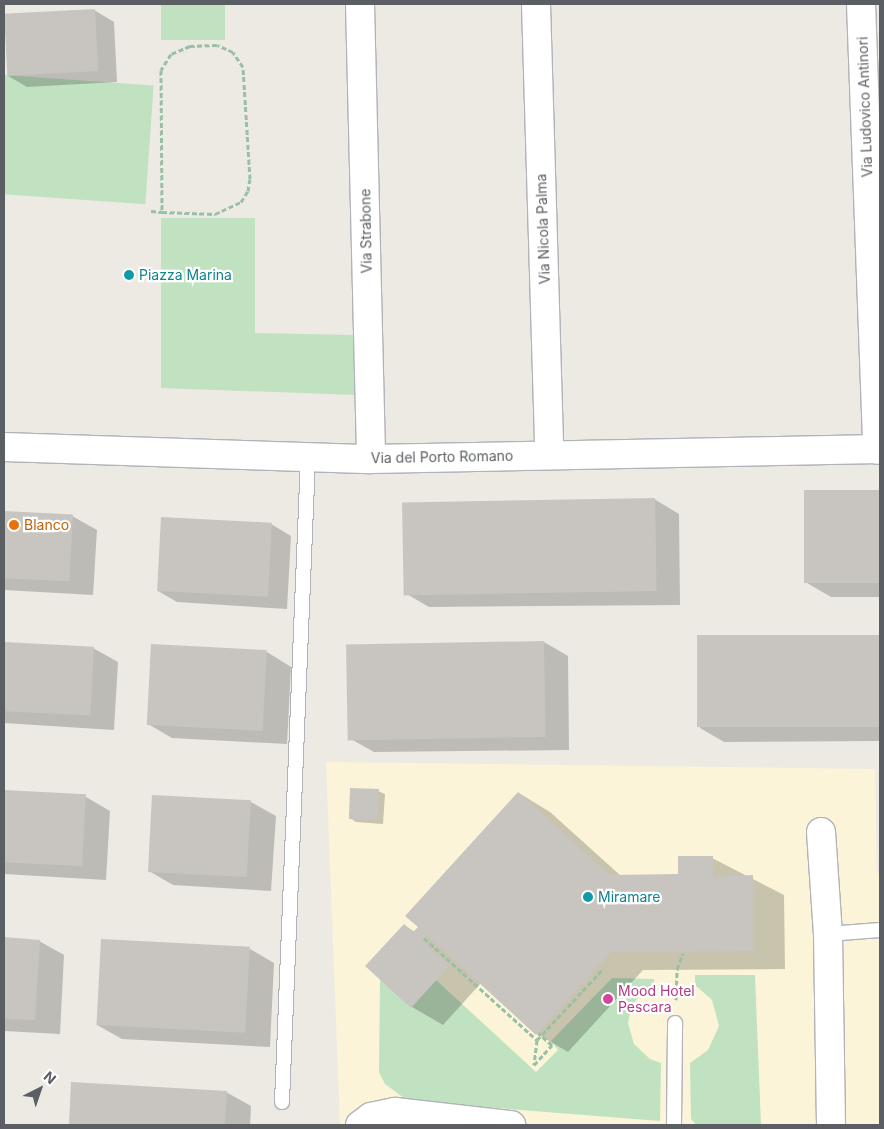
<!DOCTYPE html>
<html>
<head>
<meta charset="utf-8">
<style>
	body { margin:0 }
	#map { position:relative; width:884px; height:1129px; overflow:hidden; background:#eceae3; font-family:Inter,sans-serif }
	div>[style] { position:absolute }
	.commercial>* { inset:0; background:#fbf4d9 }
	.green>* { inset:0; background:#c1e2c1; transform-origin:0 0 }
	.shadow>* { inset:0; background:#0003 }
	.building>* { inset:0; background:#c8c5c0; transform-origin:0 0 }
	.path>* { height:3px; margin-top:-1.5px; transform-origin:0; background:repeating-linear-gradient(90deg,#99c0a5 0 5px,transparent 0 7.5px) }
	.roads { filter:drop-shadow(1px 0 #b0b3b7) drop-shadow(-1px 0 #b0b3b7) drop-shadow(0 1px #b0b3b7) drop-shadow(0 -1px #b0b3b7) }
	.service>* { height:14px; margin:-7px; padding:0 7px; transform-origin:7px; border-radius:7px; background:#fff }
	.minor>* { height:28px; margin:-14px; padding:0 14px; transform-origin:14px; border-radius:14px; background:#fff }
	.path-bridge>* { height:3px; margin-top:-1.5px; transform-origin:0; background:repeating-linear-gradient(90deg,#99c0a5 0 5px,transparent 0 7.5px) }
	.dots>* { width:14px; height:14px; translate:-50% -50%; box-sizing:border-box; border:2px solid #fff; border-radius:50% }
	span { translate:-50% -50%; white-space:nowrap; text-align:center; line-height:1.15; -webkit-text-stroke:4.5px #fff; paint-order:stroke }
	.street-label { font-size:14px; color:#5b5e62 }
	.culture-label { font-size:14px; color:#0d838f }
	.left { translate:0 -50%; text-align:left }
	.food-label { font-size:14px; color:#c56008 }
	.hotel-label { font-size:14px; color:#b23c85 }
	.frame { position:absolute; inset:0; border:5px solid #5b5e62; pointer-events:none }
	.north { position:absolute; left:15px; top:1064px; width:50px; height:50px; -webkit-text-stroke:4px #fff; paint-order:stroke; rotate:41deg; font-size:14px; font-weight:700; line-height:20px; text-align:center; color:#5b5e62 }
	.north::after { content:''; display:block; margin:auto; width:18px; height:22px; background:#5b5e62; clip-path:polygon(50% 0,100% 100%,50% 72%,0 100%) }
</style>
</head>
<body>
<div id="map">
	<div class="commercial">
		<i style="clip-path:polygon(326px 762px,875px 769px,877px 873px,880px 873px,880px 1125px,340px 1125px)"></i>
	</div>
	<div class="green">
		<i style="left:161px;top:4px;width:64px;height:36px"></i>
		<i style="left:4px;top:75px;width:150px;height:119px;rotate:4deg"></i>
		<i style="clip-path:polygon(161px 218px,255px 218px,255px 333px,356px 335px,357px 395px,161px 388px)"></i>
		<i style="clip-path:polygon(695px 975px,755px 975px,761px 1125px,696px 1125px,691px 1119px,690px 1063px,708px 1050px,719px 1026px,712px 1000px,695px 985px)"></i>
		<i style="clip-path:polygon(612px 978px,654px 979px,654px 986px,645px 990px,632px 1005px,628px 1023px,634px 1044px,650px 1059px,661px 1063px,660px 1121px,408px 1101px,385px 1084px,379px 1072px,380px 979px,436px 980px,536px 1072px,558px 1050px,551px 1041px)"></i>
	</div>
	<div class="shadow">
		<i style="clip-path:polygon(94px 10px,114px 22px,117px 82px,27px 87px,8px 76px)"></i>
		<i style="clip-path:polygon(880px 491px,880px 597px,831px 597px,807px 583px,806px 492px)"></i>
		<i style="clip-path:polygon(654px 499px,679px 514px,680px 605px,429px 607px,405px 593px)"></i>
		<i style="clip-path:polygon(4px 512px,72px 516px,97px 530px,93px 595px,4px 590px)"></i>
		<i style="clip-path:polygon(271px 524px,291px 536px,287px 609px,177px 602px,158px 591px)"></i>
		<i style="clip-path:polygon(880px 636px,880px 741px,724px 742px,700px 728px,698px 638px)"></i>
		<i style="clip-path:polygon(544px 642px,568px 656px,569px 750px,374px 752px,349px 738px)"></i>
		<i style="clip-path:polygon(4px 643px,93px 648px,118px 662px,114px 730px,4px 723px)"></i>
		<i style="clip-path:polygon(267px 652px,291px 667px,287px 744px,172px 738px,148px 724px)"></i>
		<i style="clip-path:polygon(378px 791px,385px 794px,383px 824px,356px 822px,350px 818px)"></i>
		<i style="clip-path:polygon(4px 792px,86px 797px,110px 811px,106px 880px,4px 874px)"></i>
		<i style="clip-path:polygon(519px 793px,550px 812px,621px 876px,679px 875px,712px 858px,784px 895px,785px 969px,643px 970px,568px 1052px,537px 1034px,481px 983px,443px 1025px,412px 1007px,404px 925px,415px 932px)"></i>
		<i style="clip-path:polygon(153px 796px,251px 802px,276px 816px,271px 891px,173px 885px,149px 871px)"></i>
		<i style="clip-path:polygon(4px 939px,39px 941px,64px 955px,60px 1034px,4px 1031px)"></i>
		<i style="clip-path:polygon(250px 949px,274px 963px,270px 1047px,122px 1039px,97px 1025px)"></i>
		<i style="clip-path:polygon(73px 1083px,226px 1092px,251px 1106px,250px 1125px,70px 1125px)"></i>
	</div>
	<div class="building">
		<i style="left:95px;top:9px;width:62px;height:91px;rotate:87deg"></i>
		<i style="left:804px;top:490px;width:76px;height:93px"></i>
		<i style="left:655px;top:498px;width:93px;height:253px;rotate:89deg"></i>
		<i style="left:4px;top:511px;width:69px;height:67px;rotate:3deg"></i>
		<i style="left:161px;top:517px;width:111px;height:74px;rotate:3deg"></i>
		<i style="left:880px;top:635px;width:92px;height:183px;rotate:90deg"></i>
		<i style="left:544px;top:641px;width:96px;height:198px;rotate:89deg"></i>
		<i style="left:4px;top:642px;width:90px;height:69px;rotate:3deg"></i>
		<i style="left:151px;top:644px;width:116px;height:81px;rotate:3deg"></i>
		<i style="left:350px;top:788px;width:29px;height:31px;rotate:2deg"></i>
		<i style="left:4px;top:790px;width:82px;height:72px;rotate:3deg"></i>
		<i style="clip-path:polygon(518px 792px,610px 875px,678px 874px,678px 856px,713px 856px,713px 877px,753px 875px,753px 951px,611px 952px,536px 1035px,427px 935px,422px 940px,450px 965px,411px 1008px,365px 966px,404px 924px,413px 932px,418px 927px,405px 916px)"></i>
		<i style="left:152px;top:795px;width:99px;height:77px;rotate:3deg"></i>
		<i style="clip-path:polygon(4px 937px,40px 940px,35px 1020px,4px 1019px)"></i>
		<i style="left:101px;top:939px;width:149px;height:86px;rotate:3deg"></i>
		<i style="clip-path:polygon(71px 1082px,227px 1091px,225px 1125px,69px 1125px)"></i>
	</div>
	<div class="path">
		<i style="left:151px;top:211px;width:11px;rotate:5deg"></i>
		<i style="left:162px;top:212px;width:53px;rotate:2.2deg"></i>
		<i style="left:215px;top:214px;width:29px;rotate:-25deg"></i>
		<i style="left:241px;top:202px;width:13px;rotate:-58deg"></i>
		<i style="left:248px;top:191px;width:12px;rotate:-81deg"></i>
		<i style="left:250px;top:179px;width:112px;rotate:-93.6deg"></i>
		<i style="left:243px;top:67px;width:18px;rotate:-124deg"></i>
		<i style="left:233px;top:52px;width:17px;rotate:-156deg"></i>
		<i style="left:217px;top:45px;width:27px;rotate:178deg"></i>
		<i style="left:190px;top:46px;width:21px;rotate:157deg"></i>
		<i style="left:171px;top:54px;width:19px;rotate:122deg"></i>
		<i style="left:161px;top:70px;width:142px;rotate:89.6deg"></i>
		<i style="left:424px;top:938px;width:152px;rotate:42.1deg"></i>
		<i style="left:537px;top:1040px;width:98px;rotate:-47.1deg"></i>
		<i style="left:676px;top:1000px;width:31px;rotate:-88deg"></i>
		<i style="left:677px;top:969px;width:17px;rotate:-69deg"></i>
	</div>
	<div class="roads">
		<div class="service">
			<i style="left:828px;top:934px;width:52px;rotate:-4.4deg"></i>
			<i style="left:282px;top:1102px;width:646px;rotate:-87.69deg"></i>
			<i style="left:674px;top:1125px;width:102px;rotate:-89.4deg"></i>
		</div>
		<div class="minor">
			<i style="left:360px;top:4px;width:455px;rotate:88.6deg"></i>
			<i style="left:536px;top:4px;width:450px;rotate:88.3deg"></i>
			<i style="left:861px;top:4px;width:446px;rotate:87.9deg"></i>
			<i style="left:4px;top:447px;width:367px;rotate:1.9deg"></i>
			<i style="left:371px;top:459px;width:509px;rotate:-1.13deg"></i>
			<i style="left:821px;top:832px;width:102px;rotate:86.1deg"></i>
			<i style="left:828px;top:934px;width:191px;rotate:89.1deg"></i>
			<i style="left:360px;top:1125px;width:14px;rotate:-36deg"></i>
			<i style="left:371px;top:1117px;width:25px;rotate:-12deg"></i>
			<i style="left:395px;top:1112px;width:117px;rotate:6.4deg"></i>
		</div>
	</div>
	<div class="path-bridge">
		<i style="left:537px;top:1040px;width:25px;rotate:97deg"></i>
		<i style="left:534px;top:1065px;width:27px;rotate:-48deg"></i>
		<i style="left:552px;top:1045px;width:18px;rotate:-139deg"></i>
	</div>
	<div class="dots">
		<i style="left:129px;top:275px;background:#0f9aa8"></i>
		<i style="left:14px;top:525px;background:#e8710a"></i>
		<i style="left:588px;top:897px;background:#0f9aa8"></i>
		<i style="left:608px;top:999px;background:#d1479c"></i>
	</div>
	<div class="street-label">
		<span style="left:865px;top:107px;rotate:-92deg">Via Ludovico Antinori</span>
		<span style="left:543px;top:229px;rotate:-92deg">Via Nicola Palma</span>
		<span style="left:366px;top:231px;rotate:-91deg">Via Strabone</span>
		<span style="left:442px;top:457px;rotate:-1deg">Via del Porto Romano</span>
	</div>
	<div class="culture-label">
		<span class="left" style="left:139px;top:275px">Piazza Marina</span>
		<span class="left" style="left:598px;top:897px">Miramare</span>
	</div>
	<div class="food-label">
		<span class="left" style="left:24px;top:525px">Blanco</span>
	</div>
	<div class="hotel-label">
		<span class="left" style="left:618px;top:999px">Mood Hotel<br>Pescara</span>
	</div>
	<div class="frame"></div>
	<div class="north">N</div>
</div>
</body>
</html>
